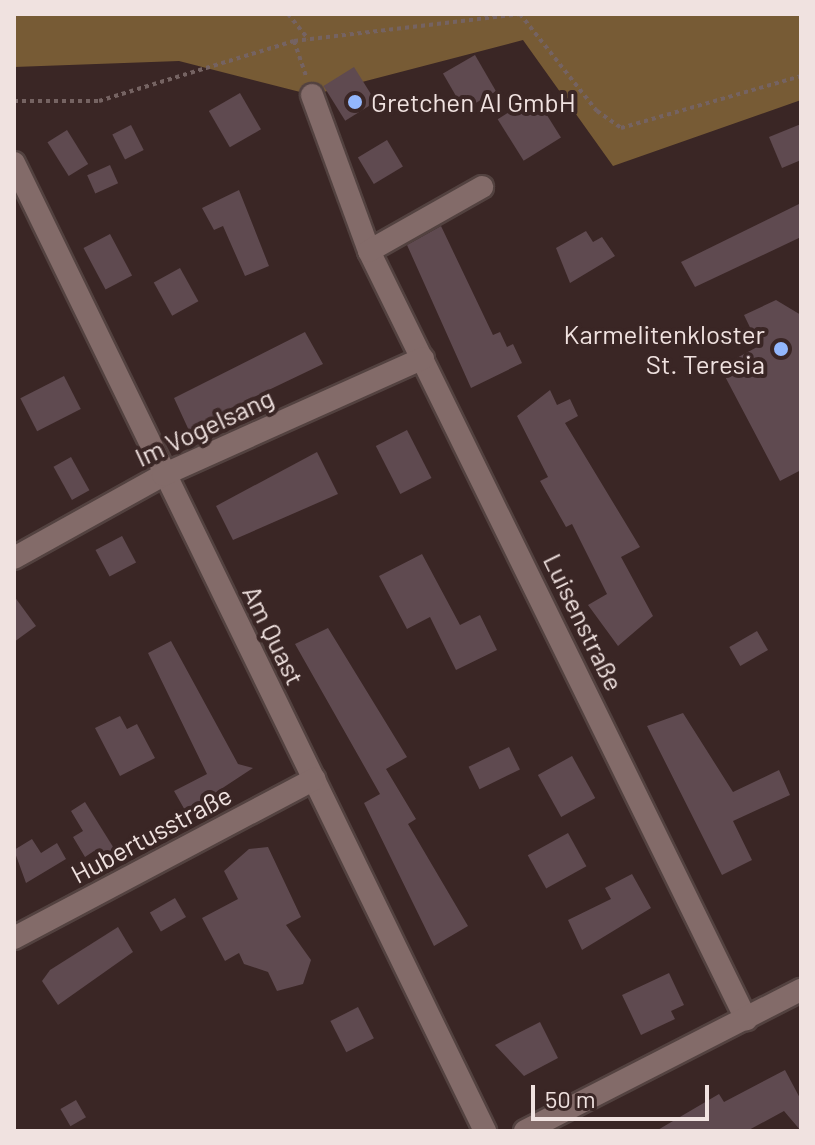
<!DOCTYPE html>
<html>
<head>
<meta charset="utf-8">
<style>
	body { margin:0 }
	#map { position:relative; width:815px; height:1145px; overflow:hidden; background:#3a2625; font-family:Barlow,sans-serif }
	div>[style] { position:absolute }
	.forest>* { inset:0; background:#775b35 }
	.building>* { inset:0; background:#5f4a50; transform-origin:0 0 }
	.path>* { height:4px; margin-top:-2px; transform-origin:0; background:repeating-linear-gradient(90deg,#756362 0 4px,transparent 0 8px) }
	.roads { filter:drop-shadow(2px 0 #534240) drop-shadow(-2px 0 #534240) drop-shadow(0 2px #534240) drop-shadow(0 -2px #534240) }
	.minor>* { height:22px; margin:-11px; padding:0 11px; transform-origin:11px; border-radius:11px; background:#836b69 }
	.dots>* { width:22px; height:22px; translate:-50% -50%; box-sizing:border-box; border:4px solid #3a2625; border-radius:50% }
	span { translate:-50% -50%; white-space:nowrap; text-align:center; line-height:1.15; -webkit-text-stroke:8px #3a2625; paint-order:stroke }
	.poi-label { font-size:26px; color:#f0e2e0 }
	.left { translate:0 -50%; text-align:left }
	.right { translate:-100% -50%; text-align:right }
	.street-label { font-size:26px; color:#f0e2e0 }
	.frame { position:absolute; inset:0; border:16px solid #f0e2e0; pointer-events:none }
	.scale { position:absolute; left:531px; top:1085px; width:178px; height:36px; box-sizing:border-box; border:4px solid #f0e2e0; border-top:0; padding-left:10px; font-size:24px; line-height:28px; white-space:nowrap; color:#f0e2e0; -webkit-text-stroke:6px #3a2625; paint-order:stroke }
</style>
</head>
<body>
<div id="map">
	<div class="forest">
		<i style="clip-path:polygon(14px 14px,801px 14px,801px 100px,613px 166px,523px 40px,312px 95px,179px 61px,14px 67px)"></i>
	</div>
	<div class="building">
		<i style="left:475px;top:55px;width:42px;height:37px;rotate:60deg"></i>
		<i style="left:354px;top:67px;width:41px;height:36px;rotate:58deg"></i>
		<i style="left:240px;top:93px;width:42px;height:36px;rotate:60deg"></i>
		<i style="left:535px;top:96px;width:49px;height:44px;rotate:58deg"></i>
		<i style="clip-path:polygon(801px 124px,801px 160px,782px 168px,769px 137px)"></i>
		<i style="left:131px;top:125px;width:28px;height:21px;rotate:63deg"></i>
		<i style="left:67px;top:130px;width:40px;height:23px;rotate:58deg"></i>
		<i style="left:387px;top:140px;width:31px;height:34px;rotate:59deg"></i>
		<i style="left:110px;top:165px;width:20px;height:25px;rotate:66deg"></i>
		<i style="clip-path:polygon(239px 190px,269px 266px,245px 276px,223px 226px,214px 230px,202px 208px)"></i>
		<i style="clip-path:polygon(801px 203px,801px 237px,695px 287px,681px 262px)"></i>
		<i style="clip-path:polygon(441px 226px,493px 335px,500px 332px,507px 347px,513px 344px,522px 363px,471px 388px,407px 245px)"></i>
		<i style="clip-path:polygon(586px 231px,593px 242px,602px 237px,615px 256px,570px 283px,556px 248px)"></i>
		<i style="left:110px;top:234px;width:47px;height:30px;rotate:62deg"></i>
		<i style="left:180px;top:268px;width:38px;height:30px;rotate:61deg"></i>
		<i style="clip-path:polygon(776px 300px,801px 315px,801px 470px,780px 481px,720px 367px,759px 346px,744px 315px)"></i>
		<i style="clip-path:polygon(305px 332px,323px 364px,229px 409px,233px 418px,192px 437px,174px 398px)"></i>
		<i style="left:64px;top:376px;width:37px;height:49px;rotate:63deg"></i>
		<i style="clip-path:polygon(550px 390px,557px 405px,570px 399px,578px 416px,565px 423px,640px 547px,621px 557px,653px 616px,618px 646px,588px 605px,607px 594px,572px 524px,566px 527px,540px 481px,548px 477px,517px 416px)"></i>
		<i style="left:407px;top:430px;width:54px;height:35px;rotate:63deg"></i>
		<i style="clip-path:polygon(317px 452px,338px 494px,233px 540px,216px 506px)"></i>
		<i style="left:71px;top:457px;width:38px;height:20px;rotate:61deg"></i>
		<i style="left:122px;top:536px;width:30px;height:30px;rotate:62deg"></i>
		<i style="clip-path:polygon(422px 554px,460px 625px,480px 615px,497px 650px,456px 670px,430px 617px,407px 629px,379px 576px)"></i>
		<i style="clip-path:polygon(14px 596px,36px 626px,14px 642px)"></i>
		<i style="clip-path:polygon(328px 628px,407px 757px,386px 769px,416px 819px,408px 824px,468px 926px,434px 946px,364px 803px,380px 794px,295px 644px)"></i>
		<i style="left:757px;top:631px;width:22px;height:32px;rotate:60deg"></i>
		<i style="clip-path:polygon(171px 641px,238px 764px,253px 768px,186px 812px,174px 791px,207px 774px,148px 653px)"></i>
		<i style="clip-path:polygon(683px 713px,733px 792px,779px 770px,790px 795px,733px 821px,752px 860px,722px 875px,647px 726px)"></i>
		<i style="clip-path:polygon(120px 716px,127px 729px,137px 724px,155px 758px,120px 776px,95px 728px)"></i>
		<i style="left:509px;top:747px;width:25px;height:45px;rotate:64deg"></i>
		<i style="left:572px;top:756px;width:48px;height:39px;rotate:61deg"></i>
		<i style="clip-path:polygon(85px 802px,115px 850px,100px 859px,94px 851px,85px 857px,73px 837px,83px 831px,71px 811px)"></i>
		<i style="left:568px;top:833px;width:38px;height:46px;rotate:61deg"></i>
		<i style="clip-path:polygon(32px 839px,41px 853px,57px 843px,66px 859px,26px 883px,14px 850px)"></i>
		<i style="clip-path:polygon(268px 847px,301px 917px,286px 925px,311px 960px,303px 984px,277px 991px,268px 972px,244px 964px,239px 953px,225px 961px,202px 918px,238px 899px,224px 871px,249px 849px)"></i>
		<i style="clip-path:polygon(632px 874px,651px 908px,582px 950px,568px 920px,611px 899px,605px 888px)"></i>
		<i style="left:175px;top:898px;width:22px;height:29px;rotate:60deg"></i>
		<i style="clip-path:polygon(118px 927px,133px 952px,58px 1005px,42px 981px,50px 970px)"></i>
		<i style="clip-path:polygon(669px 973px,684px 1005px,671px 1011px,675px 1019px,641px 1035px,622px 995px)"></i>
		<i style="left:358px;top:1007px;width:35px;height:31px;rotate:63deg"></i>
		<i style="clip-path:polygon(540px 1022px,558px 1058px,524px 1076px,495px 1045px)"></i>
		<i style="clip-path:polygon(785px 1070px,801px 1100px,801px 1131px,784px 1111px,747px 1131px,656px 1131px,719px 1094px,724px 1102px)"></i>
		<i style="left:76px;top:1100px;width:20px;height:18px;rotate:60deg"></i>
	</div>
	<div class="path">
		<i style="left:288px;top:14px;width:32px;rotate:51deg"></i>
		<i style="left:294px;top:41px;width:37px;rotate:71deg"></i>
		<i style="left:14px;top:101px;width:85px"></i>
		<i style="left:99px;top:101px;width:204px;rotate:-17.1deg"></i>
		<i style="left:294px;top:41px;width:228px;rotate:-6.8deg"></i>
		<i style="left:520px;top:14px;width:124px;rotate:51.6deg"></i>
		<i style="left:597px;top:111px;width:29px;rotate:35deg"></i>
		<i style="left:621px;top:128px;width:187px;rotate:-16.1deg"></i>
	</div>
	<div class="roads">
		<div class="minor">
			<i style="left:312px;top:95px;width:166px;rotate:69.9deg"></i>
			<i style="left:369px;top:251px;width:856px;rotate:63.85deg"></i>
			<i style="left:14px;top:163px;width:1077px;rotate:64.05deg"></i>
			<i style="left:369px;top:251px;width:130px;rotate:-29.5deg"></i>
			<i style="left:14px;top:558px;width:171px;rotate:-29.1deg"></i>
			<i style="left:163px;top:475px;width:285px;rotate:-24.2deg"></i>
			<i style="left:14px;top:938px;width:340px;rotate:-27.9deg"></i>
			<i style="left:525px;top:1131px;width:310px;rotate:-27.1deg"></i>
		</div>
	</div>
	<div class="dots">
		<i style="left:355px;top:102px;background:#93b7fd"></i>
		<i style="left:781px;top:349px;background:#93b7fd"></i>
	</div>
	<div class="poi-label">
		<span class="left" style="left:371px;top:102px">Gretchen AI GmbH</span>
		<span class="right" style="left:765px;top:349px">Karmelitenkloster<br>St. Teresia</span>
	</div>
	<div class="street-label">
		<span style="left:204px;top:427px;rotate:-25deg">Im Vogelsang</span>
		<span style="left:584px;top:622px;rotate:64deg">Luisenstraße</span>
		<span style="left:274px;top:635px;rotate:64deg">Am Quast</span>
		<span style="left:151px;top:834px;rotate:-28deg">Hubertusstraße</span>
	</div>
	<div class="frame"></div>
	<div class="scale">50 m</div>
</div>
</body>
</html>
